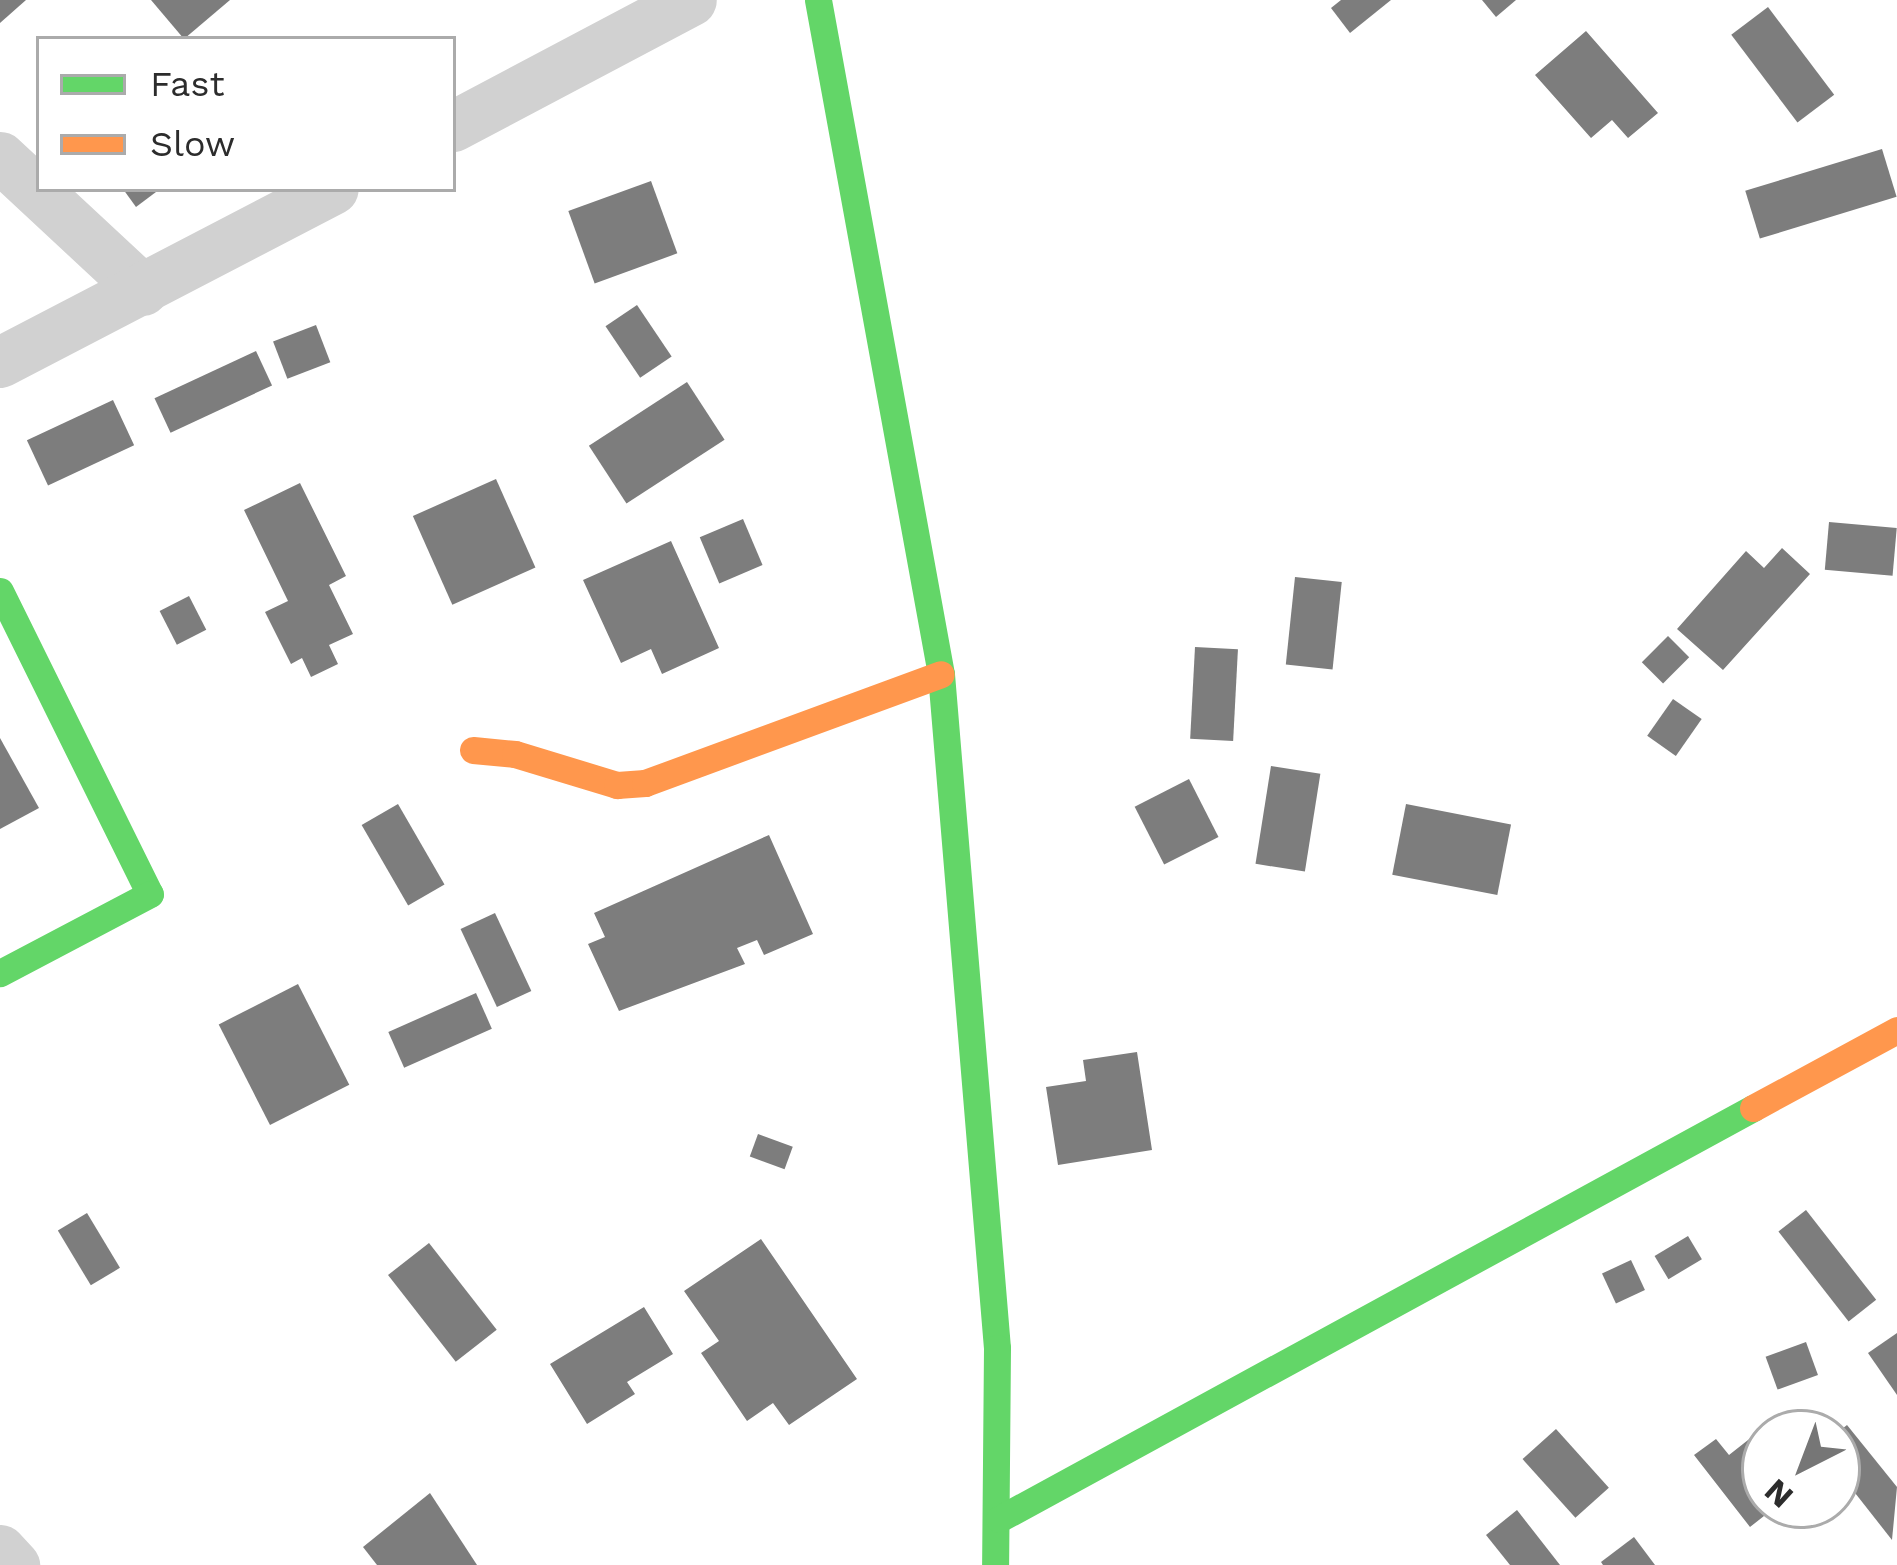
<!DOCTYPE html>
<html>
<head>
<meta charset="utf-8">
<style>
	body { margin:0 }
	#map { position:relative; width:1897px; height:1565px; overflow:hidden; background:#fff; font-family:"Work Sans",sans-serif }
	div>[style] { position:absolute }
	.building>* { inset:0; background:#7d7d7d; transform-origin:0 0 }
	.street>* { height:51px; margin:-25.5px; padding:0 25.5px; transform-origin:25.5px; border-radius:25.5px; background:#d1d1d1 }
	.fast>* { height:27px; margin:-13.5px; padding:0 13.5px; transform-origin:13.5px; border-radius:13.5px; background:#63d668 }
	.slow>* { height:27px; margin:-13.5px; padding:0 13.5px; transform-origin:13.5px; border-radius:13.5px; background:#ff974d }
	span { translate:-50% -50%; white-space:nowrap; text-align:center; line-height:1.15; -webkit-text-stroke:12px #fff; paint-order:stroke }
	.legend { position:absolute; left:36px; top:36px; width:420px; height:156px; box-sizing:border-box; background:#fff; border:3px solid #ababab; margin:0; padding:15px 21px; list-style:none; font-size:36px; color:#2c2c2c }
	.legend li { display:flex; align-items:center; gap:24px; height:60px }
	.legend b { width:60px; border:3px solid #ababab }
	.north { position:absolute; left:1741px; top:1409px; width:120px; height:120px; box-sizing:border-box; background:#fff; border:3px solid #ababab; border-radius:50%; rotate:222deg; font-size:33px; font-weight:700; line-height:48px; text-align:center; color:#2c2c2c }
	.north::after { content:''; display:block; margin:auto; width:42px; height:54px; background:#767676; clip-path:polygon(50% 0,100% 100%,50% 72%,0 100%) }
</style>
</head>
<body>
<div id="map">
	<div class="building">
		<i style="clip-path:polygon(0 0,26px 0,0 23px)"></i>
		<i style="clip-path:polygon(151px 0,230px 0,184px 39px)"></i>
		<i style="clip-path:polygon(1341px 0,1391px 0,1350px 33px,1331px 8px)"></i>
		<i style="clip-path:polygon(1482px 0,1516px 0,1496px 17px)"></i>
		<i style="left:1768px;top:7px;width:110px;height:46px;rotate:53deg"></i>
		<i style="clip-path:polygon(1586px 31px,1658px 113px,1628px 138px,1612px 120px,1591px 138px,1535px 75px)"></i>
		<i style="left:1882px;top:149px;width:50px;height:143px;rotate:73deg"></i>
		<i style="left:651px;top:181px;width:77px;height:88px;rotate:70deg"></i>
		<i style="clip-path:polygon(123px 189px,160px 189px,136px 207px)"></i>
		<i style="left:637px;top:305px;width:62px;height:38px;rotate:56deg"></i>
		<i style="left:316px;top:325px;width:40px;height:46px;rotate:69deg"></i>
		<i style="left:256px;top:351px;width:38px;height:112px;rotate:65deg"></i>
		<i style="left:687px;top:382px;width:69px;height:117px;rotate:57deg"></i>
		<i style="left:113px;top:400px;width:50px;height:95px;rotate:65deg"></i>
		<i style="left:496px;top:479px;width:97px;height:91px;rotate:66deg"></i>
		<i style="clip-path:polygon(300px 483px,346px 576px,329px 585px,353px 634px,329px 645px,338px 664px,311px 677px,302px 658px,291px 664px,265px 612px,288px 601px,244px 510px)"></i>
		<i style="left:743px;top:519px;width:50px;height:47px;rotate:67deg"></i>
		<i style="left:1829px;top:522px;width:68px;height:48px;rotate:5deg"></i>
		<i style="clip-path:polygon(671px 541px,719px 648px,662px 674px,651px 649px,621px 663px,583px 580px)"></i>
		<i style="clip-path:polygon(1782px 548px,1810px 574px,1723px 670px,1677px 629px,1746px 551px,1764px 568px)"></i>
		<i style="left:1295px;top:577px;width:47px;height:88px;rotate:6deg"></i>
		<i style="left:189px;top:596px;width:38px;height:33px;rotate:63deg"></i>
		<i style="left:1668px;top:636px;width:30px;height:37px;rotate:45deg"></i>
		<i style="left:1195px;top:647px;width:43px;height:92px;rotate:3deg"></i>
		<i style="left:1673px;top:699px;width:35px;height:45px;rotate:35deg"></i>
		<i style="clip-path:polygon(0 738px,39px 808px,0 829px)"></i>
		<i style="left:1271px;top:766px;width:50px;height:99px;rotate:9deg"></i>
		<i style="left:1189px;top:779px;width:65px;height:61px;rotate:63deg"></i>
		<i style="left:398px;top:804px;width:93px;height:42px;rotate:60deg"></i>
		<i style="left:1406px;top:804px;width:107px;height:72px;rotate:11deg"></i>
		<i style="clip-path:polygon(769px 835px,813px 934px,764px 955px,757px 940px,737px 948px,745px 964px,619px 1011px,588px 944px,605px 937px,594px 913px)"></i>
		<i style="left:495px;top:913px;width:86px;height:38px;rotate:65deg"></i>
		<i style="left:298px;top:984px;width:113px;height:89px;rotate:63deg"></i>
		<i style="left:476px;top:993px;width:39px;height:96px;rotate:66deg"></i>
		<i style="clip-path:polygon(1137px 1052px,1152px 1150px,1058px 1165px,1046px 1087px,1086px 1081px,1083px 1060px)"></i>
		<i style="left:758px;top:1134px;width:37px;height:24px;rotate:20deg"></i>
		<i style="left:1806px;top:1210px;width:114px;height:35px;rotate:52deg"></i>
		<i style="left:87px;top:1213px;width:64px;height:34px;rotate:59deg"></i>
		<i style="left:1688px;top:1236px;width:27px;height:39px;rotate:59deg"></i>
		<i style="clip-path:polygon(761px 1239px,857px 1379px,789px 1425px,773px 1403px,747px 1421px,701px 1353px,719px 1341px,684px 1291px)"></i>
		<i style="left:429px;top:1243px;width:110px;height:52px;rotate:52deg"></i>
		<i style="left:1631px;top:1260px;width:33px;height:32px;rotate:65deg"></i>
		<i style="clip-path:polygon(644px 1307px,673px 1354px,627px 1382px,635px 1394px,587px 1424px,550px 1364px)"></i>
		<i style="clip-path:polygon(1897px 1333px,1897px 1395px,1868px 1353px)"></i>
		<i style="left:1806px;top:1342px;width:35px;height:43px;rotate:70deg"></i>
		<i style="clip-path:polygon(1776px 1418px,1788px 1433px,1765px 1433px,1765px 1505px,1778px 1505px,1750px 1527px,1694px 1455px,1716px 1439px,1729px 1455px)"></i>
		<i style="clip-path:polygon(1847px 1425px,1897px 1487px,1892px 1540px,1837px 1470px,1837px 1433px)"></i>
		<i style="left:1556px;top:1429px;width:79px;height:45px;rotate:48deg"></i>
		<i style="clip-path:polygon(430px 1493px,477px 1565px,377px 1565px,363px 1547px)"></i>
		<i style="clip-path:polygon(1517px 1510px,1560px 1565px,1510px 1565px,1486px 1535px)"></i>
		<i style="clip-path:polygon(1634px 1537px,1655px 1565px,1603px 1565px,1601px 1562px)"></i>
	</div>
	<div class="street">
		<i style="left:453px;top:126px;width:269px;rotate:-27.9deg"></i>
		<i style="left:0;top:157px;width:195px;rotate:42.9deg"></i>
		<i style="left:0;top:362px;width:375px;rotate:-27.5deg"></i>
		<i style="left:0;top:1550px;width:21px;rotate:47deg"></i>
	</div>
	<div class="fast">
		<i style="left:818px;top:0;width:685px;rotate:79.66deg"></i>
		<i style="left:941px;top:674px;width:676px;rotate:85.25deg"></i>
		<i style="left:997px;top:1348px;width:217px;rotate:90.5deg"></i>
		<i style="left:0;top:591px;width:338px;rotate:63.7deg"></i>
		<i style="left:150px;top:894px;width:170px;rotate:152.2deg"></i>
		<i style="left:999px;top:1519px;width:859px;rotate:-28.59deg"></i>
	</div>
	<div class="slow">
		<i style="left:473px;top:750px;width:42px;rotate:5.4deg"></i>
		<i style="left:515px;top:754px;width:107px;rotate:16.9deg"></i>
		<i style="left:617px;top:785px;width:28px;rotate:-4deg"></i>
		<i style="left:645px;top:783px;width:315px;rotate:-20.2deg"></i>
		<i style="left:1753px;top:1108px;width:164px;rotate:-28.4deg"></i>
	</div>
	<ul class="legend">
	<li><b style="height:15px;background:#63d668"></b>Fast</li>
	<li><b style="height:15px;background:#ff974d"></b>Slow</li>
	</ul>
	<div class="north">N</div>
</div>
</body>
</html>
